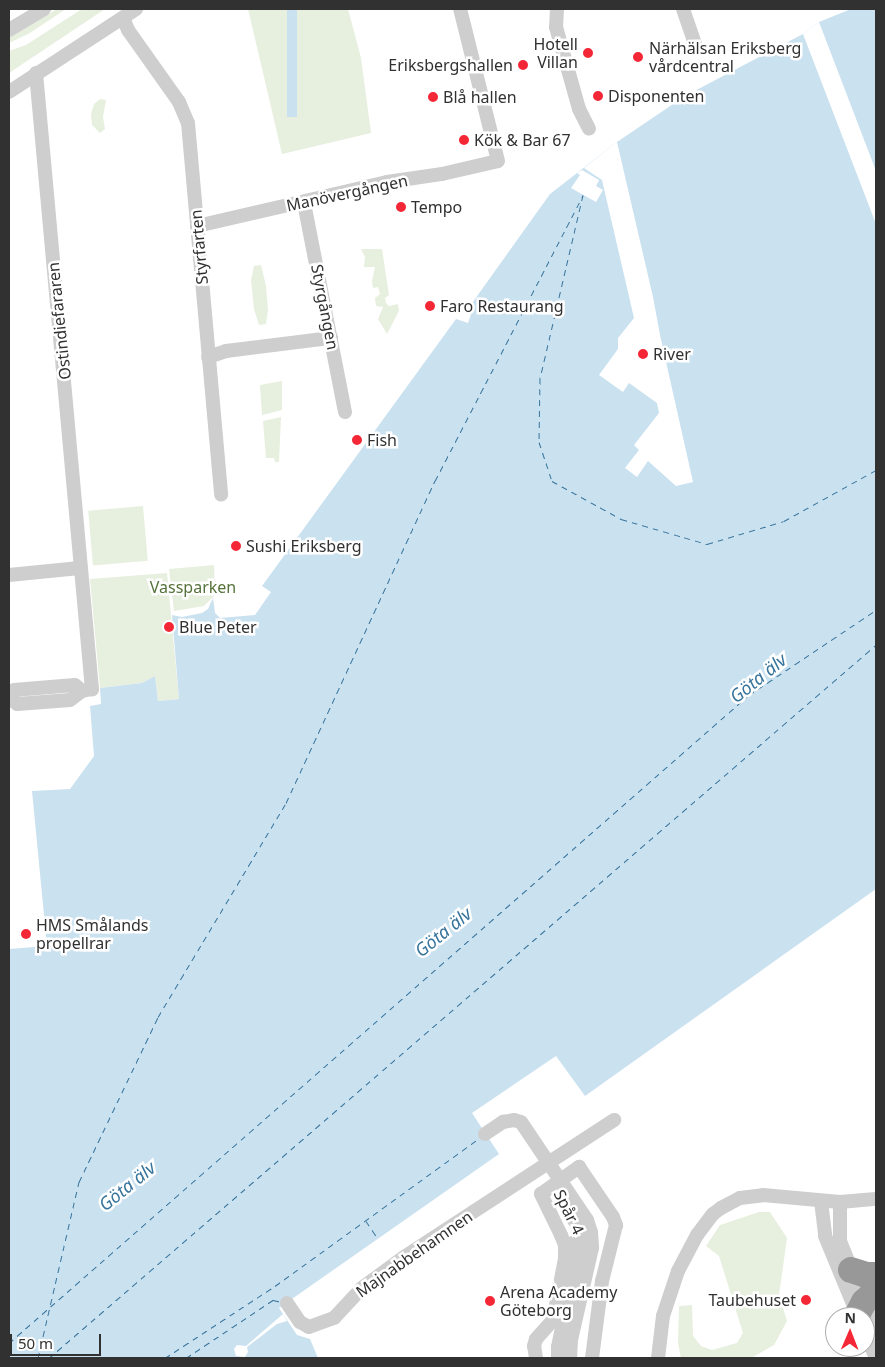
<!DOCTYPE html>
<html>
<head>
<meta charset="utf-8">
<style>
	body { margin:0 }
	#map { position:relative; width:885px; height:1367px; overflow:hidden; background:#fff; font-family:"Noto Sans",sans-serif }
	div>[style] { position:absolute }
	.green>* { inset:0; background:#e7efdf; transform-origin:0 0 }
	.water>* { inset:0; background:#cae1f0; transform-origin:0 0 }
	.pier>* { inset:0; background:#fff }
	.ferry>* { height:1px; margin-top:-0.5px; transform-origin:0; background:repeating-linear-gradient(90deg,#37749c 0 6px,transparent 0 11px) }
	.street>* { height:14px; margin:-7px; padding:0 7px; transform-origin:7px; border-radius:7px; background:#cecece }
	.highway>* { height:26px; margin:-13px; padding:0 13px; transform-origin:13px; border-radius:13px; background:#989898 }
	.dots>* { width:14px; height:14px; translate:-50% -50%; box-sizing:border-box; border:2px solid #fff; border-radius:50% }
	span { translate:-50% -50%; white-space:nowrap; text-align:center; line-height:1.15; -webkit-text-stroke:5px #fff; paint-order:stroke }
	.poi-label { font-size:16px; color:#313131 }
	.right { translate:-100% -50%; text-align:right }
	.left { translate:0 -50%; text-align:left }
	.street-label { font-size:16px; color:#313131 }
	.park-label { font-size:16px; color:#54723a }
	.water-label { font-size:18px; color:#37749c; font-style:italic }
	.frame { position:absolute; inset:0; border:10px solid #313131; pointer-events:none }
	.north { position:absolute; left:825px; top:1307px; width:50px; height:50px; box-sizing:border-box; background:#fff; border:1px solid #adadad; border-radius:50%; rotate:1deg; font-size:14px; font-weight:700; line-height:20px; text-align:center; color:#313131 }
	.north::after { content:''; display:block; margin:auto; width:18px; height:22px; background:#f42736; clip-path:polygon(50% 0,100% 100%,50% 72%,0 100%) }
	.scale { position:absolute; left:10px; top:1334px; width:91px; height:22px; box-sizing:border-box; border:2px solid #313131; border-top:0; padding-left:6px; font-size:15px; line-height:18px; white-space:nowrap; color:#313131; -webkit-text-stroke:4px #fff; paint-order:stroke }
</style>
</head>
<body>
<div id="map">
	<div class="green">
		<i style="clip-path:polygon(57px 9px,66px 9px,30px 33px,9px 43px,9px 38px)"></i>
		<i style="clip-path:polygon(82px 9px,105px 9px,9px 73px,9px 51px,26px 45px)"></i>
		<i style="clip-path:polygon(248px 9px,348px 9px,361px 58px,371px 133px,282px 154px)"></i>
		<i style="clip-path:polygon(100px 99px,106px 100px,103px 117px,105px 129px,100px 133px,92px 125px,91px 114px,94px 104px)"></i>
		<i style="clip-path:polygon(361px 249px,382px 249px,389px 295px,385px 298px,386px 303px,389px 306px,398px 304px,399px 311px,387px 334px,378px 319px,383px 307px,376px 306px,375px 298px,380px 294px,378px 287px,373px 288px,372px 281px,375px 267px,364px 267px,365px 257px)"></i>
		<i style="clip-path:polygon(261px 265px,266px 286px,268px 310px,266px 324px,259px 325px,254px 309px,251px 280px,254px 266px)"></i>
		<i style="clip-path:polygon(282px 381px,282px 410px,262px 415px,260px 385px)"></i>
		<i style="clip-path:polygon(281px 417px,279px 462px,275px 462px,274px 458px,266px 458px,263px 421px)"></i>
		<i style="left:143px;top:506px;width:55px;height:55px;rotate:85deg"></i>
		<i style="clip-path:polygon(214px 565px,215px 595px,204px 606px,174px 611px,169px 569px)"></i>
		<i style="clip-path:polygon(167px 573px,179px 699px,158px 701px,155px 676px,142px 683px,100px 688px,90px 579px)"></i>
		<i style="clip-path:polygon(759px 1212px,770px 1212px,787px 1238px,779px 1295px,787px 1321px,774px 1345px,751px 1358px,681px 1358px,678px 1343px,679px 1306px,692px 1305px,693px 1336px,701px 1346px,712px 1350px,737px 1343px,743px 1333px,719px 1256px,706px 1246px,720px 1225px)"></i>
	</div>
	<div class="water">
		<i style="left:287px;top:9px;width:10px;height:108px"></i>
		<i style="clip-path:polygon(851px 9px,876px 9px,876px 889px,585px 1096px,556px 1056px,472px 1113px,499px 1154px,279px 1308px,297px 1335px,310px 1339px,318px 1358px,9px 1358px,9px 949px,47px 946px,32px 791px,70px 789px,94px 756px,90px 706px,101px 704px,100px 688px,142px 683px,155px 676px,158px 701px,179px 699px,172px 615px,182px 617px,202px 613px,208px 609px,213px 598px,215px 613px,220px 618px,255px 615px,271px 592px,262px 586px,456px 319px,468px 323px,473px 308px,470px 306px,550px 194px,617px 142px,685px 96px,803px 34px,819px 22px)"></i>
	</div>
	<div class="pier">
		<i style="clip-path:polygon(819px 22px,876px 171px,876px 224px,803px 34px)"></i>
		<i style="clip-path:polygon(617px 142px,653px 297px,660px 335px,693px 482px,676px 486px,648px 461px,637px 477px,625px 468px,639px 450px,634px 445px,659px 413px,657px 403px,629px 383px,623px 392px,599px 375px,618px 349px,618px 338px,634px 318px,602px 180px,584px 168px)"></i>
		<i style="clip-path:polygon(582px 170px,599px 180px,596px 186px,603px 190px,596px 202px,571px 188px,580px 175px,577px 173px)"></i>
		<i style="clip-path:polygon(283px 1314px,287px 1321px,277px 1324px,247px 1347px,248px 1352px,245px 1357px,236px 1356px,234px 1349px,237px 1345px,246px 1346px)"></i>
	</div>
	<div class="ferry">
		<i style="left:366px;top:1221px;width:22px;rotate:56deg"></i>
		<i style="left:9px;top:1343px;width:984px;rotate:-41.21deg"></i>
		<i style="left:749px;top:695px;width:153px;rotate:-33.8deg"></i>
		<i style="left:38px;top:1358px;width:181px;rotate:-76.9deg"></i>
		<i style="left:79px;top:1182px;width:183px;rotate:-64.4deg"></i>
		<i style="left:158px;top:1017px;width:249px;rotate:-59.1deg"></i>
		<i style="left:286px;top:803px;width:355px;rotate:-65.2deg"></i>
		<i style="left:435px;top:481px;width:322px;rotate:-62.6deg"></i>
		<i style="left:583px;top:195px;width:188px;rotate:103.2deg"></i>
		<i style="left:540px;top:378px;width:64px;rotate:90.9deg"></i>
		<i style="left:539px;top:442px;width:41px;rotate:71.6deg"></i>
		<i style="left:552px;top:481px;width:79px;rotate:28.8deg"></i>
		<i style="left:621px;top:519px;width:90px;rotate:16.2deg"></i>
		<i style="left:707px;top:544px;width:80px;rotate:-16.6deg"></i>
		<i style="left:784px;top:521px;width:105px;rotate:-29deg"></i>
		<i style="left:49px;top:1358px;width:1092px;rotate:-40.77deg"></i>
		<i style="left:165px;top:1358px;width:131px;rotate:-33.2deg"></i>
		<i style="left:275px;top:1286px;width:254px;rotate:-35.9deg"></i>
		<i style="left:186px;top:1358px;width:105px;rotate:-33.7deg"></i>
		<i style="left:273px;top:1300px;width:9px;rotate:13deg"></i>
	</div>
	<div class="street">
		<i style="left:557px;top:9px;width:18px;rotate:93deg"></i>
		<i style="left:556px;top:27px;width:85px;rotate:74.3deg"></i>
		<i style="left:579px;top:109px;width:22px;rotate:63deg"></i>
		<i style="left:683px;top:9px;width:37px;rotate:71deg"></i>
		<i style="left:123px;top:18px;width:13px;rotate:67deg"></i>
		<i style="left:128px;top:30px;width:88px;rotate:54.7deg"></i>
		<i style="left:179px;top:102px;width:23px;rotate:67deg"></i>
		<i style="left:188px;top:123px;width:373px;rotate:84.9deg"></i>
		<i style="left:9px;top:30px;width:41px;rotate:-31deg"></i>
		<i style="left:36px;top:73px;width:619px;rotate:84.81deg"></i>
		<i style="left:92px;top:689px;width:10px;rotate:169deg"></i>
		<i style="left:82px;top:691px;width:15px;rotate:143deg"></i>
		<i style="left:70px;top:700px;width:53px;rotate:175.7deg"></i>
		<i style="left:17px;top:704px;width:8px;rotate:-140deg"></i>
		<i style="left:11px;top:699px;width:9px;rotate:-72deg"></i>
		<i style="left:14px;top:690px;width:61px;rotate:-4.7deg"></i>
		<i style="left:75px;top:685px;width:9px;rotate:41deg"></i>
		<i style="left:9px;top:92px;width:152px;rotate:-33.2deg"></i>
		<i style="left:304px;top:203px;width:213px;rotate:78.9deg"></i>
		<i style="left:197px;top:226px;width:195px;rotate:-13deg"></i>
		<i style="left:387px;top:182px;width:56px;rotate:-8.3deg"></i>
		<i style="left:442px;top:174px;width:57px;rotate:-13.1deg"></i>
		<i style="left:498px;top:161px;width:157px;rotate:-104deg"></i>
		<i style="left:208px;top:357px;width:19px;rotate:-18deg"></i>
		<i style="left:226px;top:351px;width:106px;rotate:-7.1deg"></i>
		<i style="left:9px;top:575px;width:71px;rotate:-5.6deg"></i>
		<i style="left:485px;top:1134px;width:22px;rotate:-34deg"></i>
		<i style="left:503px;top:1122px;width:11px;rotate:-10deg"></i>
		<i style="left:514px;top:1120px;width:7px;rotate:16deg"></i>
		<i style="left:521px;top:1122px;width:118px;rotate:56deg"></i>
		<i style="left:587px;top:1220px;width:13px;rotate:72deg"></i>
		<i style="left:591px;top:1232px;width:16px;rotate:86deg"></i>
		<i style="left:592px;top:1248px;width:94px;rotate:102.9deg"></i>
		<i style="left:571px;top:1340px;width:18px;rotate:93deg"></i>
		<i style="left:560px;top:1192px;width:45px;rotate:63.4deg"></i>
		<i style="left:580px;top:1232px;width:22px;rotate:77deg"></i>
		<i style="left:821px;top:1201px;width:35px;rotate:83deg"></i>
		<i style="left:825px;top:1236px;width:87px;rotate:67.6deg"></i>
		<i style="left:840px;top:1202px;width:39px;rotate:90deg"></i>
		<i style="left:840px;top:1241px;width:96px;rotate:68deg"></i>
		<i style="left:287px;top:1303px;width:23px;rotate:56deg"></i>
		<i style="left:300px;top:1322px;width:10px;rotate:29deg"></i>
		<i style="left:309px;top:1327px;width:27px;rotate:-20deg"></i>
		<i style="left:334px;top:1318px;width:41px;rotate:-47deg"></i>
		<i style="left:362px;top:1288px;width:52px;rotate:-36.4deg"></i>
		<i style="left:404px;top:1257px;width:251px;rotate:-33.1deg"></i>
		<i style="left:865px;top:1334px;width:26px;rotate:65deg"></i>
		<i style="left:536px;top:1358px;width:12px;rotate:-99deg"></i>
		<i style="left:534px;top:1346px;width:7px;rotate:-74deg"></i>
		<i style="left:536px;top:1339px;width:25px;rotate:-48deg"></i>
		<i style="left:553px;top:1320px;width:62px;rotate:-78.9deg"></i>
		<i style="left:565px;top:1259px;width:14px;rotate:-90deg"></i>
		<i style="left:565px;top:1245px;width:11px;rotate:-112deg"></i>
		<i style="left:561px;top:1235px;width:46px;rotate:-116deg"></i>
		<i style="left:541px;top:1194px;width:47px;rotate:-35.4deg"></i>
		<i style="left:579px;top:1167px;width:60px;rotate:55.8deg"></i>
		<i style="left:613px;top:1217px;width:9px;rotate:69deg"></i>
		<i style="left:616px;top:1225px;width:58px;rotate:104deg"></i>
		<i style="left:602px;top:1281px;width:78px;rotate:97.4deg"></i>
		<i style="left:558px;top:1358px;width:11px;rotate:-90deg"></i>
		<i style="left:558px;top:1347px;width:94px;rotate:-78.3deg"></i>
		<i style="left:577px;top:1255px;width:14px;rotate:-98deg"></i>
		<i style="left:658px;top:1358px;width:42px;rotate:-83.2deg"></i>
		<i style="left:663px;top:1316px;width:47px;rotate:-71.6deg"></i>
		<i style="left:678px;top:1271px;width:41px;rotate:-62.2deg"></i>
		<i style="left:697px;top:1235px;width:26px;rotate:-53deg"></i>
		<i style="left:713px;top:1214px;width:10px;rotate:-37deg"></i>
		<i style="left:721px;top:1208px;width:21px;rotate:-28deg"></i>
		<i style="left:740px;top:1198px;width:23px;rotate:-7deg"></i>
		<i style="left:763px;top:1195px;width:77px;rotate:5.2deg"></i>
		<i style="left:840px;top:1202px;width:36px;rotate:-5deg"></i>
	</div>
	<div class="highway">
		<i style="left:851px;top:1270px;width:16px;rotate:18deg"></i>
		<i style="left:866px;top:1275px;width:10px"></i>
		<i style="left:857px;top:1315px;width:15px;rotate:-62deg"></i>
		<i style="left:864px;top:1302px;width:16px;rotate:-43deg"></i>
	</div>
	<div class="dots">
		<i style="left:588px;top:53px;background:#f42736"></i>
		<i style="left:638px;top:57px;background:#f42736"></i>
		<i style="left:523px;top:65px;background:#f42736"></i>
		<i style="left:598px;top:96px;background:#f42736"></i>
		<i style="left:433px;top:97px;background:#f42736"></i>
		<i style="left:464px;top:140px;background:#f42736"></i>
		<i style="left:401px;top:207px;background:#f42736"></i>
		<i style="left:430px;top:306px;background:#f42736"></i>
		<i style="left:643px;top:354px;background:#f42736"></i>
		<i style="left:357px;top:440px;background:#f42736"></i>
		<i style="left:236px;top:546px;background:#f42736"></i>
		<i style="left:169px;top:627px;background:#f42736"></i>
		<i style="left:26px;top:934px;background:#f42736"></i>
		<i style="left:806px;top:1300px;background:#f42736"></i>
		<i style="left:490px;top:1301px;background:#f42736"></i>
	</div>
	<div class="poi-label">
		<span class="right" style="left:578px;top:53px">Hotell<br>Villan</span>
		<span class="left" style="left:649px;top:57px">Närhälsan Eriksberg<br>vårdcentral</span>
		<span class="right" style="left:513px;top:65px">Eriksbergshallen</span>
		<span class="left" style="left:608px;top:96px">Disponenten</span>
		<span class="left" style="left:443px;top:97px">Blå hallen</span>
		<span class="left" style="left:474px;top:140px">Kök &amp; Bar 67</span>
		<span class="left" style="left:411px;top:207px">Tempo</span>
		<span class="left" style="left:440px;top:306px">Faro Restaurang</span>
		<span class="left" style="left:653px;top:354px">River</span>
		<span class="left" style="left:367px;top:440px">Fish</span>
		<span class="left" style="left:246px;top:546px">Sushi Eriksberg</span>
		<span class="left" style="left:179px;top:627px">Blue Peter</span>
		<span class="left" style="left:36px;top:934px">HMS Smålands<br>propellrar</span>
		<span class="left" style="left:500px;top:1301px">Arena Academy<br>Göteborg</span>
		<span class="right" style="left:796px;top:1300px">Taubehuset</span>
	</div>
	<div class="street-label">
		<span style="left:347px;top:193px;rotate:-12deg">Manövergången</span>
		<span style="left:199px;top:247px;rotate:-95deg">Styrfarten</span>
		<span style="left:325px;top:307px;rotate:79deg">Styrgången</span>
		<span style="left:59px;top:321px;rotate:-96deg">Ostindiefararen</span>
		<span style="left:569px;top:1212px;rotate:64deg">Spår 4</span>
		<span style="left:414px;top:1254px;rotate:-35deg">Majnabbehamnen</span>
	</div>
	<div class="park-label">
		<span style="left:193px;top:587px">Vassparken</span>
	</div>
	<div class="water-label">
		<span style="left:758px;top:678px;rotate:-39deg">Göta älv</span>
		<span style="left:443px;top:932px;rotate:-39deg">Göta älv</span>
		<span style="left:127px;top:1186px;rotate:-39deg">Göta älv</span>
	</div>
	<div class="frame"></div>
	<div class="north">N</div>
	<div class="scale">50 m</div>
</div>
</body>
</html>
